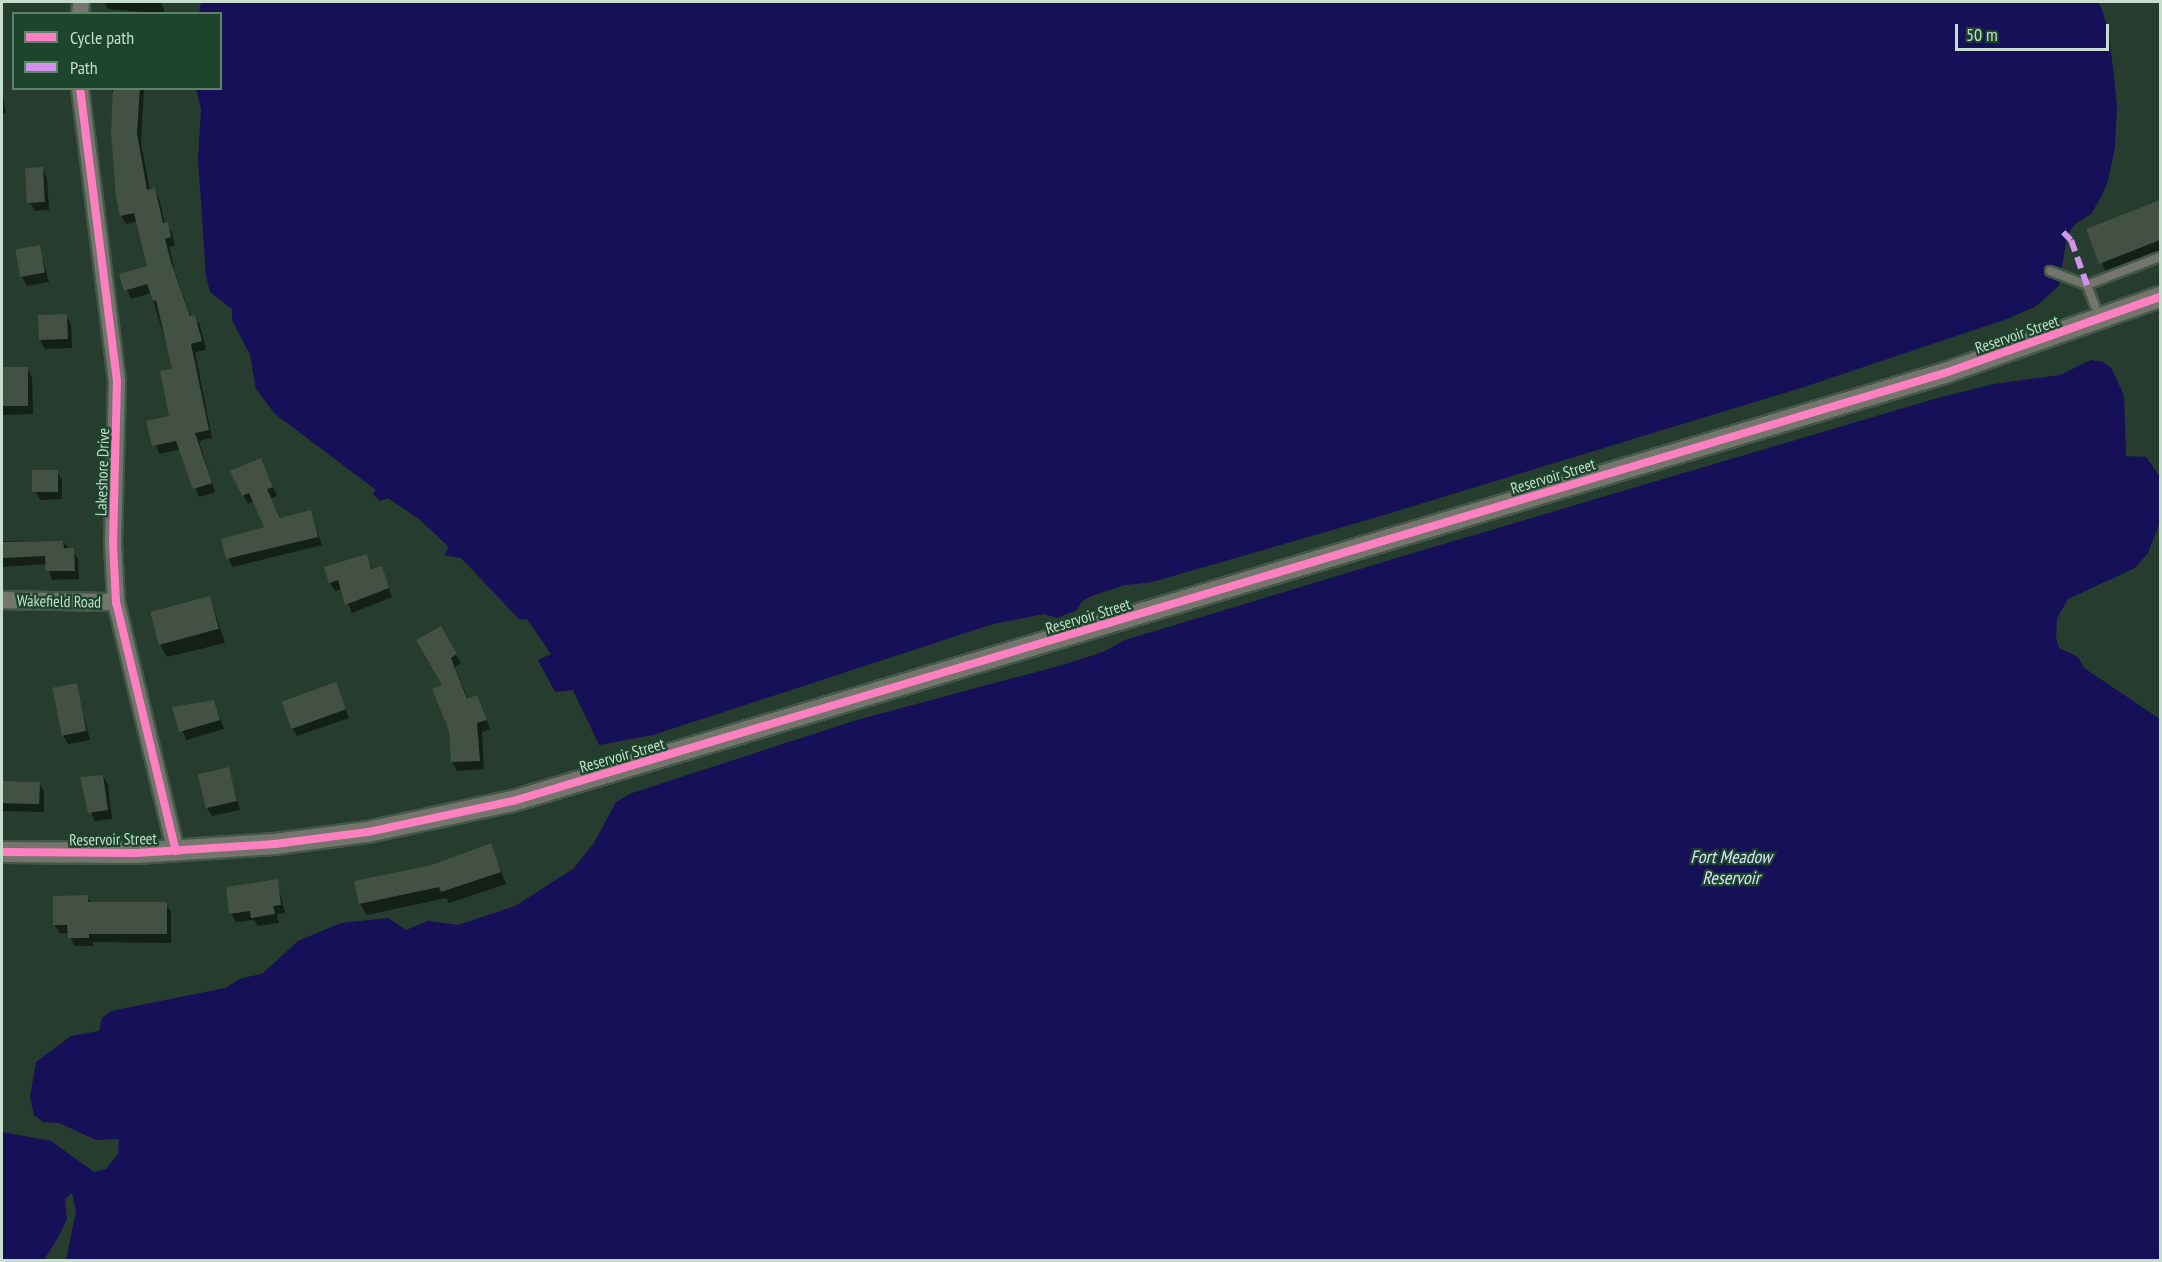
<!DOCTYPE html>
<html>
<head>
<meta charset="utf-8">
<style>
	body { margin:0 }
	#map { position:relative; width:2162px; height:1262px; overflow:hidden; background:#253c2e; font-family:"PT Sans Narrow",sans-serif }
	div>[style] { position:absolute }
	.water>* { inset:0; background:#151057 }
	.shadow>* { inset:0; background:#0007; transform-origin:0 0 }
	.building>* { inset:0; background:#425143; transform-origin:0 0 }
	.roads { filter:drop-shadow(2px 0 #44574b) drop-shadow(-2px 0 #44574b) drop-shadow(0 2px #44574b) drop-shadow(0 -2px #44574b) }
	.service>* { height:8px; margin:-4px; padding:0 4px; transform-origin:4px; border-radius:4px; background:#74766e }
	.minor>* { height:16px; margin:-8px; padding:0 8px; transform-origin:8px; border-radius:8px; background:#74766e }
	.tertiary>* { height:20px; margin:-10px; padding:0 10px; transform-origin:10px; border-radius:10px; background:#74766e }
	.quiet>* { height:6px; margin-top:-3px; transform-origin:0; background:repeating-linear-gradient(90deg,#d193ec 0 12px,transparent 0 18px) }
	.cycleway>* { height:8px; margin:-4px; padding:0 4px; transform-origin:4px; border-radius:4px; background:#ff80c0 }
	span { translate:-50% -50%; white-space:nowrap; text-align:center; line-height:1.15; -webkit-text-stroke:4.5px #1c452c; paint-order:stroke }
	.street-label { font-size:16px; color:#c7ddcd }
	.water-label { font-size:18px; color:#d9e0fc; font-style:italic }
	.frame { position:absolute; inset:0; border:3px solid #c7ddcd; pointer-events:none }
	.legend { position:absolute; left:12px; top:12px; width:210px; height:78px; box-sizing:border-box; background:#1c452c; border:2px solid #60826c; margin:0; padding:8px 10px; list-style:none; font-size:18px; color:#c7ddcd }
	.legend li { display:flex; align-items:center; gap:12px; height:30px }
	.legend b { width:30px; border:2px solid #60826c }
	.scale { position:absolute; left:1955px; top:24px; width:154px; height:27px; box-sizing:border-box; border:3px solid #c7ddcd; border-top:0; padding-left:8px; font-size:18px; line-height:21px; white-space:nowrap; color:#c7ddcd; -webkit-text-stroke:4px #1c452c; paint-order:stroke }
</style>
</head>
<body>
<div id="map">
	<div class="water">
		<i style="clip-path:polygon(201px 2px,2099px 2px,2108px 28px,2113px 68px,2117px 106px,2115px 147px,2108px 181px,2100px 199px,2091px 214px,2075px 224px,2067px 236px,2059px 286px,2036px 306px,2007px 319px,1804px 387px,1374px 518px,1152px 582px,1125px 585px,1094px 595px,1082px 601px,1077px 610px,1057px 618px,1044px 614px,993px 624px,653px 735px,599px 745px,573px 690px,555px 692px,538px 660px,551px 654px,527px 619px,520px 620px,461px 558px,444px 555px,449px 547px,419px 519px,388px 498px,380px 501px,373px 494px,376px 490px,275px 414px,256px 389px,250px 355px,232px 320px,232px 309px,210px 292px,206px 276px,198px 158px,201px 109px,196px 89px,220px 88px,220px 14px,199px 13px)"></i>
		<i style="clip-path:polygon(2091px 360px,2103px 362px,2112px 369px,2124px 396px,2126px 456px,2146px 457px,2160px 477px,2160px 522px,2148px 553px,2135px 568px,2068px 599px,2057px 618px,2056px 638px,2059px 648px,2078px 657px,2084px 668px,2160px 719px,2160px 1260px,66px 1260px,76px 1211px,72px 1193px,65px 1199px,67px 1219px,59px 1236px,44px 1260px,2px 1260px,2px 1132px,51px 1141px,94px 1172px,106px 1169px,118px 1154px,119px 1139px,96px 1140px,59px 1123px,43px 1122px,34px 1115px,30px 1097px,36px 1062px,71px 1036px,99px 1031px,102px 1018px,111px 1011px,225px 988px,242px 978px,262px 974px,298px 941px,341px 923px,388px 918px,406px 930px,428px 921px,458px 925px,515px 906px,573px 869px,594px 843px,616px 802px,632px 793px,857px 720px,1066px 664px,1103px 652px,1125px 640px,1410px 554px,1934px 399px,1994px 384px,2060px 375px)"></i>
	</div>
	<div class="shadow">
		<i style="left:22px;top:2px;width:20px;height:1px"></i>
		<i style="clip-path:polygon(104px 2px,161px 2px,166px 14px,108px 9px)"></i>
		<i style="clip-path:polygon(110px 88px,144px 88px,141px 143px,150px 191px,155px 190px,159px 199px,165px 224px,172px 232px,175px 246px,169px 247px,175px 272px,191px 317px,195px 317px,200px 325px,206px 350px,195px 352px,212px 438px,199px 441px,215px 492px,199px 497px,181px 449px,159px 454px,148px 422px,170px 417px,174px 370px,151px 293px,131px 299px,121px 275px,148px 267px,137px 221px,126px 224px,121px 215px,115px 97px)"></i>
		<i style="clip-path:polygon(2px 90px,6px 113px,2px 114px)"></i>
		<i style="clip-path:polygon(42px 169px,47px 178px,49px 210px,35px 211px,30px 202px)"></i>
		<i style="clip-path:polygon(2160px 201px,2160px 256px,2108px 277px,2088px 230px)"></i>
		<i style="clip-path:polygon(39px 246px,49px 282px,27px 286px,22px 277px)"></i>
		<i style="clip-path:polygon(66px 315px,71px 324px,72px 348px,45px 349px,40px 340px)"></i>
		<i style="clip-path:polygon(27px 368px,32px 377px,33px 414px,2px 415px,2px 369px)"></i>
		<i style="clip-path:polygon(265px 468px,277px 496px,271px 498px,281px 519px,310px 512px,322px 545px,233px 567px,228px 558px,266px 528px,254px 501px,248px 504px,243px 495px)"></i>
		<i style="clip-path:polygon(57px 471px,62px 480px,62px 499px,40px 500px,35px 491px)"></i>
		<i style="clip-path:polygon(2px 541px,63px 542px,78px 558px,79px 579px,52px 580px,47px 564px,2px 567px)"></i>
		<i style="clip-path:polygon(366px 556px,373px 570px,381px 568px,392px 597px,352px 613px,342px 589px,335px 591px,330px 583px)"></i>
		<i style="clip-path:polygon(210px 598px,225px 643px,167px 657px,160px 644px)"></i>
		<i style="clip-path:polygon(440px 628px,461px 663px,455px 667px,468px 700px,481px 705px,490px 729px,482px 732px,484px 769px,457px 771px,452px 762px)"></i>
		<i style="clip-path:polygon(336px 684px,349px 718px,297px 736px,292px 728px)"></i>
		<i style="clip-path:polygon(76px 685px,90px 740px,68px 744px,63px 735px)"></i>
		<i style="clip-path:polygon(214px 701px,224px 729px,186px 740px,174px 709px)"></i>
		<i style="clip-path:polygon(228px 769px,240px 810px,212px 816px,207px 808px)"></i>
		<i style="clip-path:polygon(103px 776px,108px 785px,112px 819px,94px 821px,82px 779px)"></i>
		<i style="clip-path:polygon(2px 782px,39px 783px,44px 792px,44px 812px,2px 811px)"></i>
		<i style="clip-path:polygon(491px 845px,506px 884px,449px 903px,446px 898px,367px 915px,360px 904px,356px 882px,432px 866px)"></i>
		<i style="clip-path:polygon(277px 881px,285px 913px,277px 914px,279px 923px,258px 926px,254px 920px,236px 922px,231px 913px)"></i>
		<i style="clip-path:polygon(87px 897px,91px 903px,166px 904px,171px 912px,171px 943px,93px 942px,93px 946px,74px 946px,69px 933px,60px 933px,55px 925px)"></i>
	</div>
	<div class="building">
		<i style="clip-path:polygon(113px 88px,140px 88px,137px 133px,147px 190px,155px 188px,163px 223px,168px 222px,171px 237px,165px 239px,171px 262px,190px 316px,195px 315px,202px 341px,191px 344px,209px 430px,195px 433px,212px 483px,193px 489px,176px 441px,152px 446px,146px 421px,169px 416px,160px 371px,172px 369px,156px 300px,153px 301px,147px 284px,124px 291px,119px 274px,147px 266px,134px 213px,120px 216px,116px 197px,111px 133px)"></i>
		<i style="left:43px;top:167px;width:35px;height:18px;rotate:87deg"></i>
		<i style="clip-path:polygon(2160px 200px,2160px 240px,2099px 264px,2086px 229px)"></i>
		<i style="left:40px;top:245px;width:28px;height:25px;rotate:80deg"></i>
		<i style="left:67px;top:314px;width:25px;height:29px;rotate:88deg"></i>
		<i style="left:2px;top:367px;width:26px;height:39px"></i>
		<i style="clip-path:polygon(261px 458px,273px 487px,267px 489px,280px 518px,311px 510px,318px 537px,226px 559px,221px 539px,264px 527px,249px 493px,242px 496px,230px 471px)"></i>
		<i style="left:32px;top:470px;width:26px;height:22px"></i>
		<i style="clip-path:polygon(63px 541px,64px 548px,74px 548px,75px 571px,46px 571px,45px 556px,2px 558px,2px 542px)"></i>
		<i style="clip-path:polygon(367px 554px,371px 569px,382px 566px,389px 588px,345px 605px,338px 580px,329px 583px,324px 567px)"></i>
		<i style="left:210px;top:596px;width:34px;height:62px;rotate:75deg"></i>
		<i style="clip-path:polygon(441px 626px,457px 654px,451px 658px,467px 699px,477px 695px,487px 720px,477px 723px,480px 761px,451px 762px,449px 731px,432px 689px,442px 685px,416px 640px)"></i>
		<i style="left:336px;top:682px;width:29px;height:58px;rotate:70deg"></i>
		<i style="left:77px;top:683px;width:49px;height:25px;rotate:79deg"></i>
		<i style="clip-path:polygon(214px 700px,220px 720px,179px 732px,172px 707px)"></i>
		<i style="left:229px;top:767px;width:35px;height:32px;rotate:77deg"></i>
		<i style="clip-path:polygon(103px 775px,108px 810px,88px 813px,80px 777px)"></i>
		<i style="left:2px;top:781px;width:38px;height:22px;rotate:2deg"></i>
		<i style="clip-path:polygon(491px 843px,501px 872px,441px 892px,439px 887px,359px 904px,354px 881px,432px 865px)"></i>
		<i style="clip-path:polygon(278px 879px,281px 905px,273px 906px,275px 914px,251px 918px,250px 911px,229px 914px,226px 887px)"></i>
		<i style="clip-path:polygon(88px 895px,88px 902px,167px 902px,167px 934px,89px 934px,89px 938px,68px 938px,67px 925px,53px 925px,53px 896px)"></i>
	</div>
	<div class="roads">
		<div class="service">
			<i style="left:2050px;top:271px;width:40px;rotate:21deg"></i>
			<i style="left:2095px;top:306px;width:22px;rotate:-111deg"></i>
			<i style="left:2087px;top:285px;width:78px;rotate:-21deg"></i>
		</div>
		<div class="minor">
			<i style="left:80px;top:14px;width:12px;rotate:-85deg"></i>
			<i style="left:80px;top:88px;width:295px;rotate:82.8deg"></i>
			<i style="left:117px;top:381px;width:163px;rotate:91.4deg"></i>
			<i style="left:113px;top:544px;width:58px;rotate:87deg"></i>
			<i style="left:116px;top:602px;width:256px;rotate:76.5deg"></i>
			<i style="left:2px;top:600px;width:114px;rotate:1deg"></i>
		</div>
		<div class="tertiary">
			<i style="left:2px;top:852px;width:134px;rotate:0.4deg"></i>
			<i style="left:136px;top:853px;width:139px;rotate:-3.7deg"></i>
			<i style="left:275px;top:844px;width:94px;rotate:-7.4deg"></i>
			<i style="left:368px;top:832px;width:148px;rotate:-12.1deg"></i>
			<i style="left:513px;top:801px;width:1495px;rotate:-16.64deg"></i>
			<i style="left:1945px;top:373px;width:228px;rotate:-19.5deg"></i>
		</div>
	</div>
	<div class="quiet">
		<i style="left:2063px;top:232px;width:11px;rotate:45deg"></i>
		<i style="left:2071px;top:240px;width:48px;rotate:70.4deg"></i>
	</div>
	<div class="cycleway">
		<i style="left:80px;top:88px;width:295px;rotate:82.8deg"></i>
		<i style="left:117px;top:381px;width:163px;rotate:91.4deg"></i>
		<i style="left:113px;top:544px;width:58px;rotate:87deg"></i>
		<i style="left:116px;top:602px;width:256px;rotate:76.5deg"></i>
		<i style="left:2px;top:852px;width:134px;rotate:0.4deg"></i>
		<i style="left:136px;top:853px;width:139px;rotate:-3.7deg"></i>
		<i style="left:275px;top:844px;width:94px;rotate:-7.4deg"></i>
		<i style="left:368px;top:832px;width:148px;rotate:-12.1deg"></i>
		<i style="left:513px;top:801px;width:1495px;rotate:-16.64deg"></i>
		<i style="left:1945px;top:373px;width:228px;rotate:-19.5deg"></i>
	</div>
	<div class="street-label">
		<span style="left:2017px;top:334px;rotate:-19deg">Reservoir Street</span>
		<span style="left:102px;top:472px;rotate:-88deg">Lakeshore Drive</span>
		<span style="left:1553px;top:476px;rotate:-17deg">Reservoir Street</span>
		<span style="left:59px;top:601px;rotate:1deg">Wakefield Road</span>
		<span style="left:1088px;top:616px;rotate:-17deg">Reservoir Street</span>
		<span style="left:622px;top:755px;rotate:-16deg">Reservoir Street</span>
		<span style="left:113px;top:839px;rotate:-1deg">Reservoir Street</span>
	</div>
	<div class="water-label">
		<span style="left:1731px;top:868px">Fort Meadow<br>Reservoir</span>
	</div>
	<div class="frame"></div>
	<ul class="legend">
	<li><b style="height:8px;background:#ff80c0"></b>Cycle path</li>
	<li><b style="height:8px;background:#d193ec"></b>Path</li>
	</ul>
	<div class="scale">50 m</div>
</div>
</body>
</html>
